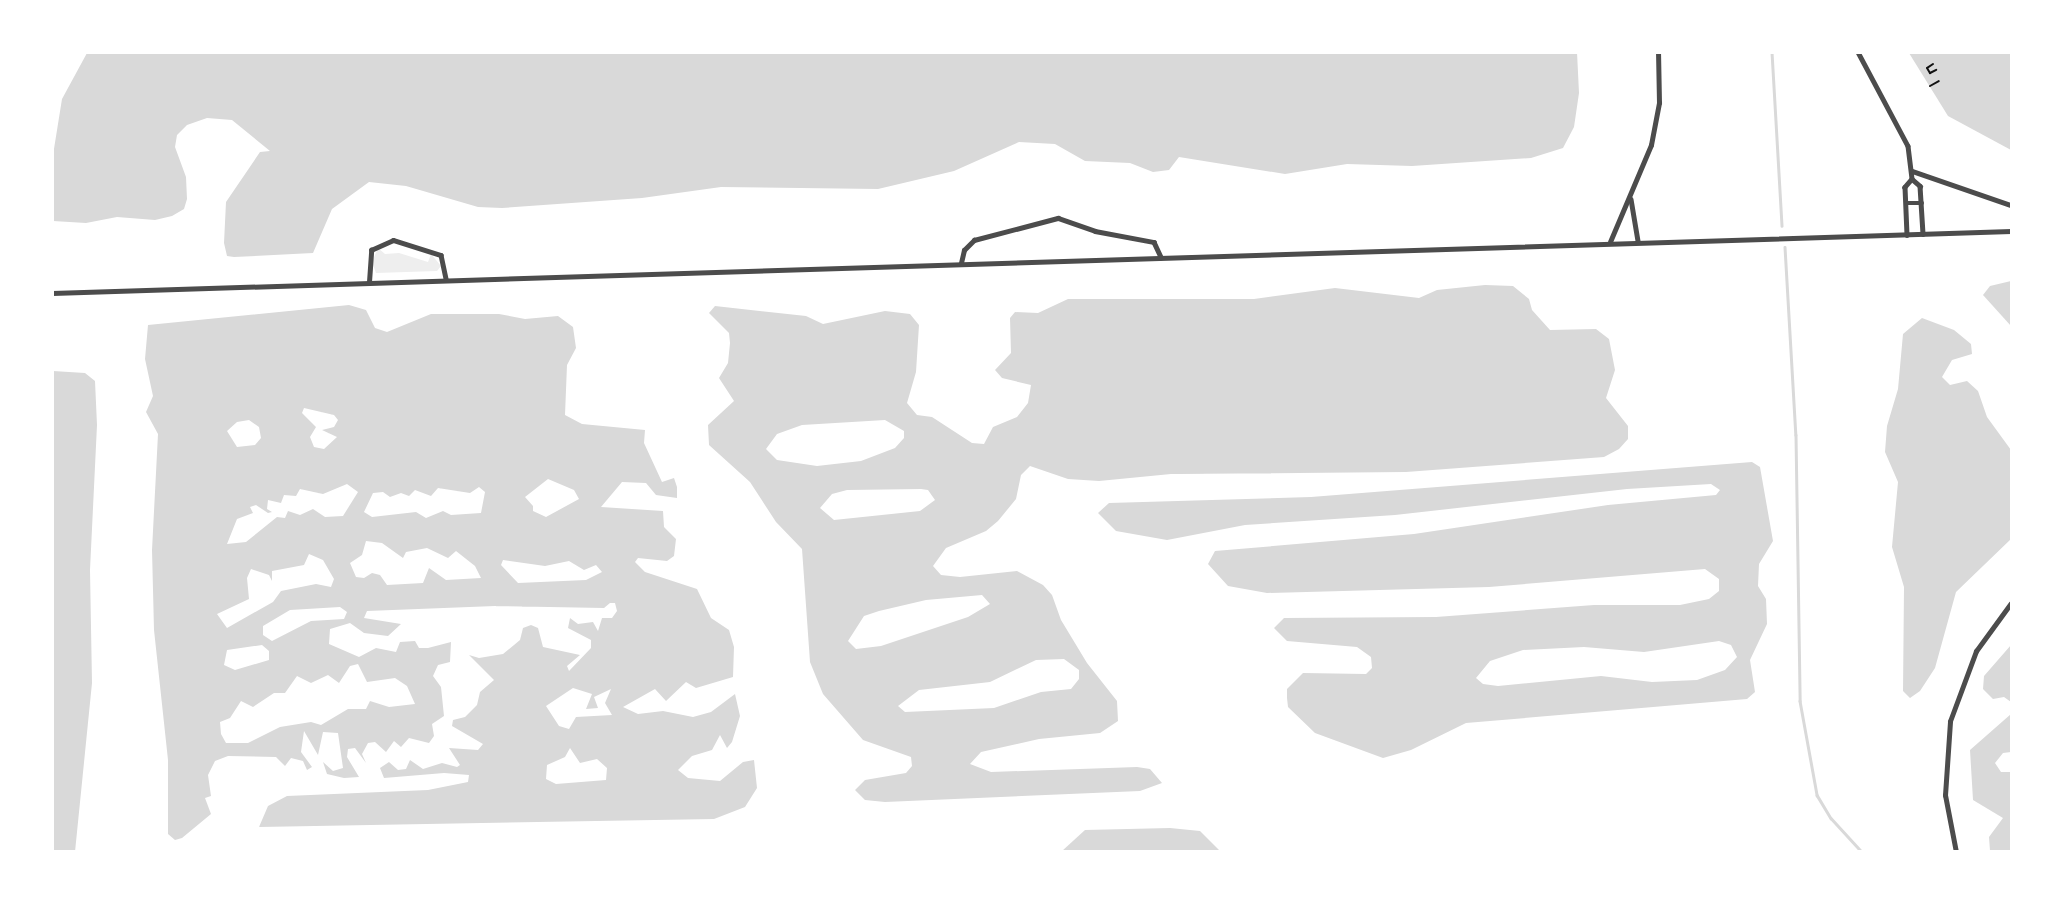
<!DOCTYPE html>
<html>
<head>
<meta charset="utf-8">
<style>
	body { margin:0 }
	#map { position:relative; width:2064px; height:904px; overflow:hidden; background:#fff; font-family:"Playfair Display",serif }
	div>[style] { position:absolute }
	.green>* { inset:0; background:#eee }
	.water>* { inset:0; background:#d9d9d9 }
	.stream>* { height:2.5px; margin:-1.25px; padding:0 1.25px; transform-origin:1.25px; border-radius:1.25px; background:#d9d9d9 }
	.path>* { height:2px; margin:-1px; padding:0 1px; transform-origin:1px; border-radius:1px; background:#111 }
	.minor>* { height:4.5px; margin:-2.25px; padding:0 2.25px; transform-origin:2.25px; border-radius:2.25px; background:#4c4c4c }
	.tertiary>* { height:5px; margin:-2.5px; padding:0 2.5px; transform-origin:2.5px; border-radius:2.5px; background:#4c4c4c }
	span { translate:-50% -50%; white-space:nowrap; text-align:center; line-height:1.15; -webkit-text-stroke:7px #fff; paint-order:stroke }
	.frame { position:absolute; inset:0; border:54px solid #fff; pointer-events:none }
</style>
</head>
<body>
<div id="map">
	<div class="green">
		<i style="clip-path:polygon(378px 248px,385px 254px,399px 253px,428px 262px,431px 254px,441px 266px,437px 271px,376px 273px,372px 262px)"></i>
	</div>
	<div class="water">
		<i style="clip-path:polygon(87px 53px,1577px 52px,1579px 93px,1574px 127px,1563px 148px,1531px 158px,1412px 166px,1347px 164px,1285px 174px,1179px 157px,1169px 170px,1153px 172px,1130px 163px,1085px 161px,1055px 144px,1019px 142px,954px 171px,878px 189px,721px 187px,642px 198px,502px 208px,478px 207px,406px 186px,369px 182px,332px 209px,313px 253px,234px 257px,227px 256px,224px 243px,226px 202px,260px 152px,270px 151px,232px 120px,207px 118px,187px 125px,177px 135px,175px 147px,186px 177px,187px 199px,184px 209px,172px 216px,155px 220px,117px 217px,86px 223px,53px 221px,53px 155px,62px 99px)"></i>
		<i style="clip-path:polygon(1909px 53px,2011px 53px,2011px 150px,1948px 116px)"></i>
		<i style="clip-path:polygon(2011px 281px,2011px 326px,1983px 295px,1990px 286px)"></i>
		<i style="clip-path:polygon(evenodd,1485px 285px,1513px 286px,1529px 299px,1532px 310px,1550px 330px,1596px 329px,1609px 339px,1615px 370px,1606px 398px,1628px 426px,1628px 439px,1619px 449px,1604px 457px,1406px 472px,1171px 474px,1099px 481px,1068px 479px,1030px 466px,1021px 475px,1016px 499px,998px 521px,986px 531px,946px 548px,933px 566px,941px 575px,960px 577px,1017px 571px,1043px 585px,1052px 595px,1061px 620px,1087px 663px,1117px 701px,1118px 721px,1100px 733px,1039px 739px,981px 752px,970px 764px,991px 772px,1137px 767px,1150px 769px,1162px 783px,1140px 791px,885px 802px,865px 800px,855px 790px,865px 780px,906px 773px,912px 766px,911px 757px,863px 740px,823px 694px,810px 662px,802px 549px,776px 522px,750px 482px,709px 445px,708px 425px,734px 401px,719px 378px,728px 363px,730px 343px,729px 333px,709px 313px,715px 306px,806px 316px,823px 324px,885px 311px,910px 314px,919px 325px,916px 372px,907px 403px,917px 415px,932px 417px,972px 443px,984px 444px,993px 427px,1017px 417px,1028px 403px,1031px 385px,1002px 378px,995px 370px,1011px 353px,1010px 318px,1015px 312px,1038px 313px,1068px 299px,1254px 299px,1335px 288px,1419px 298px,1437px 290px,1485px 285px,885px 420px,904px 431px,904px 438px,895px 448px,861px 461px,817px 466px,777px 460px,766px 449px,777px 434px,802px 425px,885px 420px,1485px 285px,921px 489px,928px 490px,935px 500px,920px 511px,834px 520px,820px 508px,832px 494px,847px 490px,921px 489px,1485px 285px,982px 595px,990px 604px,968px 617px,881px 646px,856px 649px,848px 641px,864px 616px,879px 611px,926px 600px,982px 595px,1485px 285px,1064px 659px,1079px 670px,1079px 679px,1071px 689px,1041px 692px,994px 708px,905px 712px,898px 706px,919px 690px,990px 682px,1036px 660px,1064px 659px)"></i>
		<i style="clip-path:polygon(evenodd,349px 305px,366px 310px,375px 328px,387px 332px,431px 314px,499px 314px,525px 319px,558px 316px,573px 327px,576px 348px,567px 365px,565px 415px,582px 424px,645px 430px,644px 443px,662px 482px,674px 478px,677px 487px,677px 498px,656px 495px,646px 483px,622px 482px,601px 507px,663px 511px,664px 527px,676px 539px,674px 556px,667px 561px,638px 558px,635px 562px,645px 572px,697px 589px,711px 618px,729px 630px,734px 647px,733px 677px,696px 688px,686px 682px,666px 701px,655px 689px,623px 707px,638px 714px,663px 711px,693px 717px,711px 712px,735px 694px,740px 716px,732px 742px,727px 748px,720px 735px,712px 750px,692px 756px,678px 770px,688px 778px,720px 781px,743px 762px,754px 760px,757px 788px,745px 807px,714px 819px,259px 827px,268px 806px,287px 796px,428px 790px,468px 782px,469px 775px,444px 773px,384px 778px,380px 768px,389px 762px,398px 770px,406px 769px,410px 760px,423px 769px,442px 763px,457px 767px,460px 765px,449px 748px,478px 750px,483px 744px,452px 726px,453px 720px,465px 717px,477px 705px,480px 692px,494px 680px,469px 655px,479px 658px,503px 654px,520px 640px,523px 628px,531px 625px,538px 628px,543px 647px,580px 655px,567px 666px,569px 671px,591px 648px,591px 640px,568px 628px,570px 618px,578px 624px,593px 622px,598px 631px,602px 618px,612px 618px,617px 611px,615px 603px,610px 603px,604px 608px,495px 606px,367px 611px,364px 618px,401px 624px,388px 636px,364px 633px,350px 623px,330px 629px,329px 644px,359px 657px,376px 648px,396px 652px,400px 642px,415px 641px,419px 648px,428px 648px,451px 642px,450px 662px,438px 665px,433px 676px,441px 687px,444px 716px,432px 724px,434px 736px,429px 743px,409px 738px,401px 747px,394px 741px,386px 752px,375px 742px,368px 743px,362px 754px,366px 763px,355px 748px,348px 749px,347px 757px,359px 777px,344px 778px,327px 774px,323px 762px,333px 771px,343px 768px,338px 733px,323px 732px,318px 755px,304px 731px,301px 752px,312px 767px,307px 770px,303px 761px,291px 758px,285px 766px,276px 757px,228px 756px,215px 761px,208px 775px,211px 796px,205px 798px,211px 814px,182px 838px,175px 840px,168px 834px,168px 760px,154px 630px,152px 550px,158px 434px,146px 412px,153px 396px,145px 359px,148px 325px,349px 305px,304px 408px,334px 415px,338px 420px,334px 427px,322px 430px,337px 437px,324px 449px,314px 447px,310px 437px,316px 427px,302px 413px,304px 408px,349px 305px,249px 420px,259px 427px,261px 438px,255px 445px,237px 447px,227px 431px,237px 422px,249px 420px,349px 305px,548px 479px,574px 490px,579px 499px,546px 517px,533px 511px,533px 506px,525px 497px,548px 479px,349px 305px,347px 484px,358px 492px,343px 516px,325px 517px,313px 509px,300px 515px,288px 511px,285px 518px,277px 517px,246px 542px,227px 544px,237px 519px,253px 513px,250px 507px,256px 505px,268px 513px,272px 512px,267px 509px,268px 500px,281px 503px,284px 495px,296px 496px,300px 489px,323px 494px,347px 484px,349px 305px,479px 487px,485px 492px,481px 513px,451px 515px,443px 511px,426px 518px,416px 512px,372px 517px,364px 512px,373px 493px,383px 492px,390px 497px,401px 493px,409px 496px,415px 490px,431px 496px,438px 488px,470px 493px,479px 487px,349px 305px,366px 541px,382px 543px,403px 558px,406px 552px,427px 548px,448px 558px,456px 551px,475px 566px,481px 578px,446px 580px,429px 568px,423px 583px,387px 585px,380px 575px,372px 573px,364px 578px,356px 577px,350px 563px,362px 555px,366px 541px,349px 305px,309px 554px,323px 560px,334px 579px,331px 587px,316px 584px,281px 591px,273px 602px,227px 628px,217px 614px,249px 599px,247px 578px,251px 569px,269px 575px,272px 581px,272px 571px,304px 565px,309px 554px,349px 305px,503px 560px,545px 566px,569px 561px,584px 570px,596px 565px,602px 572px,586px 580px,518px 583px,501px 565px,503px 560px,349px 305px,340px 607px,347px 612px,344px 619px,311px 621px,272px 641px,263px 635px,263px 626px,290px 610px,340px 607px,349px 305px,262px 645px,269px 651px,269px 660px,235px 670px,224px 665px,227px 650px,262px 645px,349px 305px,358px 664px,367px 682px,395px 678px,407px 686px,415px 704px,389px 707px,370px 701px,366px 709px,348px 709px,321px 725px,311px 722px,280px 727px,248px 743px,226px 743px,221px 734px,220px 722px,230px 718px,241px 701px,253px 707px,274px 693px,285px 693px,297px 676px,311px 683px,328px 675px,339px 683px,350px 666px,358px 664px,349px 305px,573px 688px,592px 694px,586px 709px,598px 708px,594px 697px,611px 689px,605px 703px,612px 715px,576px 717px,569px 729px,559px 726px,546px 706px,573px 688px,349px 305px,570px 748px,580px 763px,597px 759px,607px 768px,606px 780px,556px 784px,546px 779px,547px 765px,565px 757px,570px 748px)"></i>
		<i style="clip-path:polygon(1922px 318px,1954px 330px,1971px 344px,1972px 354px,1952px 360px,1942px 377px,1950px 385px,1967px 381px,1978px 391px,1987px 417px,2011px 450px,2011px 539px,1956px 592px,1935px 668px,1920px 691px,1910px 698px,1903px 691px,1904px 587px,1892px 547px,1898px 482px,1885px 452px,1887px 426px,1898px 389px,1903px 334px)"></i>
		<i style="clip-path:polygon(53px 371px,85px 373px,95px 381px,97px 425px,90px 570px,92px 683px,75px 852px,52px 851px)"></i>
		<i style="clip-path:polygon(evenodd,1752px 462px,1760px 467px,1773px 541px,1759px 564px,1758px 586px,1766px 599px,1767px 624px,1750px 660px,1755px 692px,1747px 699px,1466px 723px,1411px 750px,1383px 758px,1315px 733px,1288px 707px,1287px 698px,1287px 689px,1303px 673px,1366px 674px,1372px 668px,1371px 657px,1357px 647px,1287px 641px,1274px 628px,1284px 618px,1436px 617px,1594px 605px,1680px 605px,1709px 599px,1719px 591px,1719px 579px,1705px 569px,1489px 587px,1267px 593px,1228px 586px,1208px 564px,1215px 551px,1414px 534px,1608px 505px,1716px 495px,1720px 490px,1711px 484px,1627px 489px,1395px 515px,1245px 525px,1167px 540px,1116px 531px,1098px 513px,1109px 503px,1311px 497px,1752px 462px,1719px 641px,1731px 645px,1737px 657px,1725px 670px,1697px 680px,1652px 682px,1601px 676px,1498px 686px,1483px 684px,1476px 678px,1490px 661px,1523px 650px,1584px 647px,1644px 652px,1719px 641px)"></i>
		<i style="clip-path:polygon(2011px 645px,2011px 702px,2004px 697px,1993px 699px,1983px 689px,1984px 676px)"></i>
		<i style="clip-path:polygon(2011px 714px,2011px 752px,2003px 753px,1995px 763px,2001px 772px,2011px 772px,2011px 851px,1990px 851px,1989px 837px,2003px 818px,1973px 800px,1970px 750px)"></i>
		<i style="clip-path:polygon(1170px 828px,1200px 831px,1220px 851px,1062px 851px,1085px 830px)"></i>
	</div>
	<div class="stream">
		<i style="left:1772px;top:52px;width:174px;rotate:86.7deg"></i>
		<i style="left:1785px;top:247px;width:188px;rotate:86.7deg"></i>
		<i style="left:1796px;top:435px;width:266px;rotate:89.1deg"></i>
		<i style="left:1800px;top:701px;width:96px;rotate:79.7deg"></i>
		<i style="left:1817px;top:795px;width:27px;rotate:59deg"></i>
		<i style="left:1831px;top:818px;width:46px;rotate:47.6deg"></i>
	</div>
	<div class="path">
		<i style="left:1933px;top:64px;width:7px;rotate:146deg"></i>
		<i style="left:1927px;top:68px;width:6px;rotate:59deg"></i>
		<i style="left:1930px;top:73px;width:7px;rotate:-27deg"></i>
		<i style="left:1930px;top:86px;width:10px;rotate:-29deg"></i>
	</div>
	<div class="minor">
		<i style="left:1858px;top:52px;width:106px;rotate:62deg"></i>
		<i style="left:1908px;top:146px;width:33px;rotate:83deg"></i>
		<i style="left:1912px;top:179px;width:11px;rotate:131deg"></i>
		<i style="left:1905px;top:187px;width:48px;rotate:87.6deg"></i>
		<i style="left:1912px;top:171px;width:105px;rotate:19deg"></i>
		<i style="left:1912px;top:179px;width:11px;rotate:41deg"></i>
		<i style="left:1920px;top:186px;width:48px;rotate:86.4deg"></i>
		<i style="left:1631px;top:199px;width:43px;rotate:80.5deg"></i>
		<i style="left:1906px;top:203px;width:16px"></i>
		<i style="left:1610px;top:242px;width:105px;rotate:-67.1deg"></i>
		<i style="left:1651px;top:145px;width:43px;rotate:-79.2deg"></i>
		<i style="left:1659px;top:103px;width:51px;rotate:-91.1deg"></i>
		<i style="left:961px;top:263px;width:13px;rotate:-77deg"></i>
		<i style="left:964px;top:250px;width:14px;rotate:-45deg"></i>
		<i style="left:974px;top:240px;width:87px;rotate:-14.7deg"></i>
		<i style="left:1058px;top:218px;width:39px;rotate:19deg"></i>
		<i style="left:1095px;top:231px;width:60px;rotate:10.6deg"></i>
		<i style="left:1154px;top:242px;width:17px;rotate:65deg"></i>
		<i style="left:369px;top:282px;width:32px;rotate:-86deg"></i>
		<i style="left:371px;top:250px;width:24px;rotate:-24deg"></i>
		<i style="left:393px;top:240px;width:50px;rotate:17.4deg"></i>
		<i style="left:441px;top:255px;width:25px;rotate:78deg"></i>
	</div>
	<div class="tertiary">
		<i style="left:52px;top:293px;width:1960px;rotate:-1.81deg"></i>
		<i style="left:1956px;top:852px;width:58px;rotate:-100.9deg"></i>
		<i style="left:1945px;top:795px;width:74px;rotate:-86.1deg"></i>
		<i style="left:1950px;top:721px;width:75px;rotate:-69.6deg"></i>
		<i style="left:1976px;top:651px;width:59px;rotate:-53.9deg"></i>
	</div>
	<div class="frame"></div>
</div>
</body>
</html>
